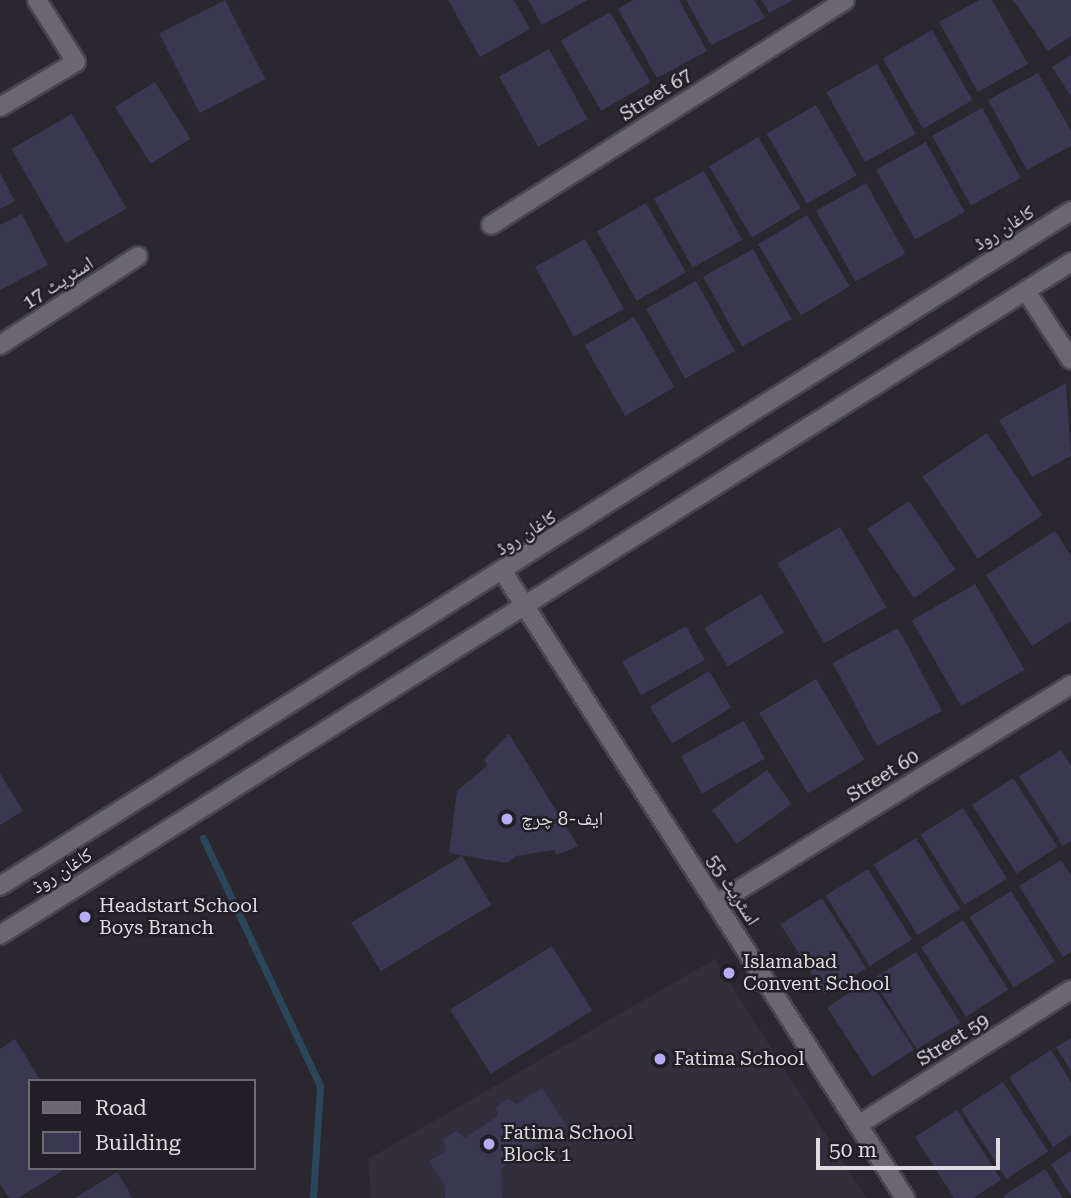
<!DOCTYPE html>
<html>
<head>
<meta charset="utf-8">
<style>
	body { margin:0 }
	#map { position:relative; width:1071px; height:1198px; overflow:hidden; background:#2a272f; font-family:"Roboto Serif","Noto Naskh Arabic",serif }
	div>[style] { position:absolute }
	.built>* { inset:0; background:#332e3b }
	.stream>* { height:7px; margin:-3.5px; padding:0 3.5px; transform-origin:3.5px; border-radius:3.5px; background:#2a475a }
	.building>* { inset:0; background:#3a3752; transform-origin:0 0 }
	.roads { filter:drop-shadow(2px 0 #48454c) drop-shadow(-2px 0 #48454c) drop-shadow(0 2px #48454c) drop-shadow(0 -2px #48454c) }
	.minor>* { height:18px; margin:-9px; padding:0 9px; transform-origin:9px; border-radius:9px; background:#6a6770 }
	.dots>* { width:19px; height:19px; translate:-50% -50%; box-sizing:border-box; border:4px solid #211e25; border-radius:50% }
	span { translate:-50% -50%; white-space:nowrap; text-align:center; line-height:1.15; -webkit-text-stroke:5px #211e25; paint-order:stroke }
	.street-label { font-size:19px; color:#dedce1 }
	.poi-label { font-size:19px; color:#dedce1 }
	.left { translate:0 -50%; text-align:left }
	.legend { position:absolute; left:28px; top:1079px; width:228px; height:91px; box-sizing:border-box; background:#211e25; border:2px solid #6d6a70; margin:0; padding:9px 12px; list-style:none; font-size:21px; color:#dedce1 }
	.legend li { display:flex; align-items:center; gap:14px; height:35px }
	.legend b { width:35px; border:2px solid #6d6a70 }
	.scale { position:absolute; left:816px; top:1138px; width:184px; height:32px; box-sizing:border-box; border:4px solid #dedce1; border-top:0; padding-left:9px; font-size:21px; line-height:24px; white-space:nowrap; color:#dedce1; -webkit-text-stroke:5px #211e25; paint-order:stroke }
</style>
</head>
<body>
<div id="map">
	<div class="built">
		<i style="clip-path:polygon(715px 959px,866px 1198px,371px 1198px,368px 1159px)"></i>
	</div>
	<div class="stream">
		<i style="left:203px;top:838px;width:274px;rotate:64.7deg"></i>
		<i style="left:320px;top:1086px;width:112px;rotate:93.6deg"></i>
	</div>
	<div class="building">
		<i style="left:225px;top:0;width:89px;height:74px;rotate:63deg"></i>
		<i style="clip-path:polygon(448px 0,514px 0,530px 29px,480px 57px)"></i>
		<i style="clip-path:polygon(528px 0,588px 0,542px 25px)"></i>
		<i style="clip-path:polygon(633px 0,679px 0,707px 51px,657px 78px,618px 9px)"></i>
		<i style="clip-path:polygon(686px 0,754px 0,765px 18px,711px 45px)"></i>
		<i style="clip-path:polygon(762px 0,793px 0,769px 13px)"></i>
		<i style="clip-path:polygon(979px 0,992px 0,1028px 64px,978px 92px,939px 22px)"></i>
		<i style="clip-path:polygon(1013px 0,1071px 0,1071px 36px,1048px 51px)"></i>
		<i style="left:610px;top:12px;width:81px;height:57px;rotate:60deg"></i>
		<i style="left:932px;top:30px;width:81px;height:57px;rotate:60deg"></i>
		<i style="left:549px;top:49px;width:80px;height:57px;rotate:61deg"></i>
		<i style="clip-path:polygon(1071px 55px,1071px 97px,1052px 67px)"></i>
		<i style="left:877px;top:64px;width:80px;height:58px;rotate:61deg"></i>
		<i style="clip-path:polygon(1038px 73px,1071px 131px,1071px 146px,1027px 170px,988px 100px)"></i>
		<i style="left:155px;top:82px;width:67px;height:47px;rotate:58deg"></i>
		<i style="left:816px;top:105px;width:81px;height:57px;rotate:60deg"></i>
		<i style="left:982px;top:108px;width:80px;height:57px;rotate:61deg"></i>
		<i style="left:72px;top:114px;width:109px;height:70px;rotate:60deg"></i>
		<i style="left:758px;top:137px;width:83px;height:57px;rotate:59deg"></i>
		<i style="left:926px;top:142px;width:80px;height:57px;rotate:61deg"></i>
		<i style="left:704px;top:171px;width:79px;height:57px;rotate:61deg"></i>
		<i style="clip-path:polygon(0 173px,15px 201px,0 209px)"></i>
		<i style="left:866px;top:183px;width:81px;height:57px;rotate:61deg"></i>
		<i style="left:646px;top:203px;width:80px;height:57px;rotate:60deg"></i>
		<i style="clip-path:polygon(22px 214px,48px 265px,0 290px,0 225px)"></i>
		<i style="left:807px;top:215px;width:83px;height:57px;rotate:59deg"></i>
		<i style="left:585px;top:239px;width:80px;height:57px;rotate:61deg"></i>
		<i style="left:753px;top:249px;width:80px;height:57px;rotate:61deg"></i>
		<i style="left:696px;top:281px;width:80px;height:57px;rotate:61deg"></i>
		<i style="left:634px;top:317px;width:81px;height:57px;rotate:60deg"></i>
		<i style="clip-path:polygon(1066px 383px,1071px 456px,1032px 477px,999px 420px)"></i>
		<i style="left:987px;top:433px;width:99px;height:78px;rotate:56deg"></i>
		<i style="left:909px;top:501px;width:83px;height:50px;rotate:56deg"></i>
		<i style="left:840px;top:527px;width:93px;height:72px;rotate:60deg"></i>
		<i style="clip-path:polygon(1055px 531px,1071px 556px,1071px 621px,1032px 646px,986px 575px)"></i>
		<i style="left:975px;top:584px;width:99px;height:73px;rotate:60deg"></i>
		<i style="left:761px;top:594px;width:45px;height:66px;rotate:59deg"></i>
		<i style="left:686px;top:626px;width:39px;height:73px;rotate:61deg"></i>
		<i style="left:898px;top:628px;width:94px;height:74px;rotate:62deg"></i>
		<i style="left:709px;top:671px;width:43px;height:69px;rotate:59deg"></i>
		<i style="left:816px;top:679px;width:94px;height:66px;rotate:59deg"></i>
		<i style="left:744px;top:721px;width:43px;height:72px;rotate:61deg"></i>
		<i style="clip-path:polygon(509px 734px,578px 846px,557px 855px,554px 850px,516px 856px,507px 863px,449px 853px,457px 791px,487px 766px,484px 759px)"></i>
		<i style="clip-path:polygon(1061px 750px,1071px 766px,1071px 841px,1063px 846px,1019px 776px)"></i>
		<i style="left:767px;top:770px;width:42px;height:68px;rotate:54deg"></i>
		<i style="clip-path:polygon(0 773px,23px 811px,0 825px)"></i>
		<i style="left:1013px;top:778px;width:82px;height:49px;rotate:57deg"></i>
		<i style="left:963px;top:808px;width:83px;height:50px;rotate:58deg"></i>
		<i style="left:916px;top:838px;width:83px;height:50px;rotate:58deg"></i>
		<i style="left:462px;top:856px;width:57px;height:129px;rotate:59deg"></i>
		<i style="clip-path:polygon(1061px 860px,1071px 876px,1071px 952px,1063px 957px,1019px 886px)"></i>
		<i style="left:868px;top:869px;width:83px;height:50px;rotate:58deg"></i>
		<i style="left:1011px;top:891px;width:83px;height:49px;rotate:58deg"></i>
		<i style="left:822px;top:898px;width:83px;height:49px;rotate:58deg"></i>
		<i style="left:963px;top:920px;width:83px;height:50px;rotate:57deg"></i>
		<i style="left:552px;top:946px;width:76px;height:120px;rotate:58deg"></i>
		<i style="left:916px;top:952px;width:83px;height:51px;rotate:58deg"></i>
		<i style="left:869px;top:980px;width:83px;height:50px;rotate:57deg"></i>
		<i style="clip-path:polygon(1071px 1038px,1071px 1071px,1056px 1047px)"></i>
		<i style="clip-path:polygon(15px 1039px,41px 1081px,30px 1081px,30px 1168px,67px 1168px,18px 1198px,9px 1198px,0 1184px,0 1049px)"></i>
		<i style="clip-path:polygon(1051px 1050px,1071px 1082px,1071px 1135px,1053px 1147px,1009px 1077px)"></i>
		<i style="left:1003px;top:1082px;width:83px;height:50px;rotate:57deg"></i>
		<i style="clip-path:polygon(542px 1088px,566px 1125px,501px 1168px,502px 1198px,445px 1198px,445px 1186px,429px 1161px,446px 1151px,443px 1139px,456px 1131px,465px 1138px,498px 1116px,496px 1107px,508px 1099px,517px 1104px)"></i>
		<i style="clip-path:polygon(957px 1110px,1001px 1180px,973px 1198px,954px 1198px,915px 1137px)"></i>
		<i style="clip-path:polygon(1071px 1151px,1071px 1196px,1051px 1164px)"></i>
		<i style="clip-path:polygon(1045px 1169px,1063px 1198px,1005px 1198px,1003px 1196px)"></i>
		<i style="clip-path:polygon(117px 1172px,133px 1198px,75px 1198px)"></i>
	</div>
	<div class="roads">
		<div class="minor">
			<i style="left:0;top:107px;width:88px;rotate:-30.6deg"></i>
			<i style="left:76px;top:62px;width:73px;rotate:-122.2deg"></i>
			<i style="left:491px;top:225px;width:419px;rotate:-32.4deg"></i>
			<i style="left:1026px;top:291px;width:82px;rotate:56.9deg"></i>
			<i style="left:0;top:345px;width:164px;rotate:-32.8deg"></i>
			<i style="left:503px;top:572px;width:744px;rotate:57.29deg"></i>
			<i style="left:0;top:886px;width:1266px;rotate:-32.22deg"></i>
			<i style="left:716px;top:904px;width:417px;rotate:-31.7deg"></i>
			<i style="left:0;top:935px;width:1265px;rotate:-32.14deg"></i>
			<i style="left:858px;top:1125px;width:252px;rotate:-32.4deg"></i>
		</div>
	</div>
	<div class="dots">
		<i style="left:507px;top:819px;background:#b6acf8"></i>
		<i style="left:85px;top:917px;background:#b6acf8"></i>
		<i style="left:729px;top:973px;background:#b6acf8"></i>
		<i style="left:660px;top:1059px;background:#b6acf8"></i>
		<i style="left:489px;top:1144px;background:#b6acf8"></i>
	</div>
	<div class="street-label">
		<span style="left:656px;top:95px;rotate:-32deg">Street 67</span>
		<span style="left:1004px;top:228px;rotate:-32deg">کاغان روڈ</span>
		<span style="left:58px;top:283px;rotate:-33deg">اسٹریٹ 17</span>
		<span style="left:526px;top:533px;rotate:-32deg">کاغان روڈ</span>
		<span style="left:883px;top:776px;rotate:-32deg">Street 60</span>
		<span style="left:62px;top:871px;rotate:-32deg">کاغان روڈ</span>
		<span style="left:733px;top:890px;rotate:57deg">اسٹریٹ 55</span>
		<span style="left:953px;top:1040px;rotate:-32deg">Street 59</span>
	</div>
	<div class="poi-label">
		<span class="left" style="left:521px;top:819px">ایف-8 چرچ</span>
		<span class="left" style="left:99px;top:917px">Headstart School<br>Boys Branch</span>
		<span class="left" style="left:743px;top:973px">Islamabad<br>Convent School</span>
		<span class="left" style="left:674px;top:1059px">Fatima School</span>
		<span class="left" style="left:503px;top:1144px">Fatima School<br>Block 1</span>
	</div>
	<ul class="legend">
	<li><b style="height:9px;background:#6a6770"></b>Road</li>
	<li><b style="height:19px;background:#3a3752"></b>Building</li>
	</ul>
	<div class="scale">50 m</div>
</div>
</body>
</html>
